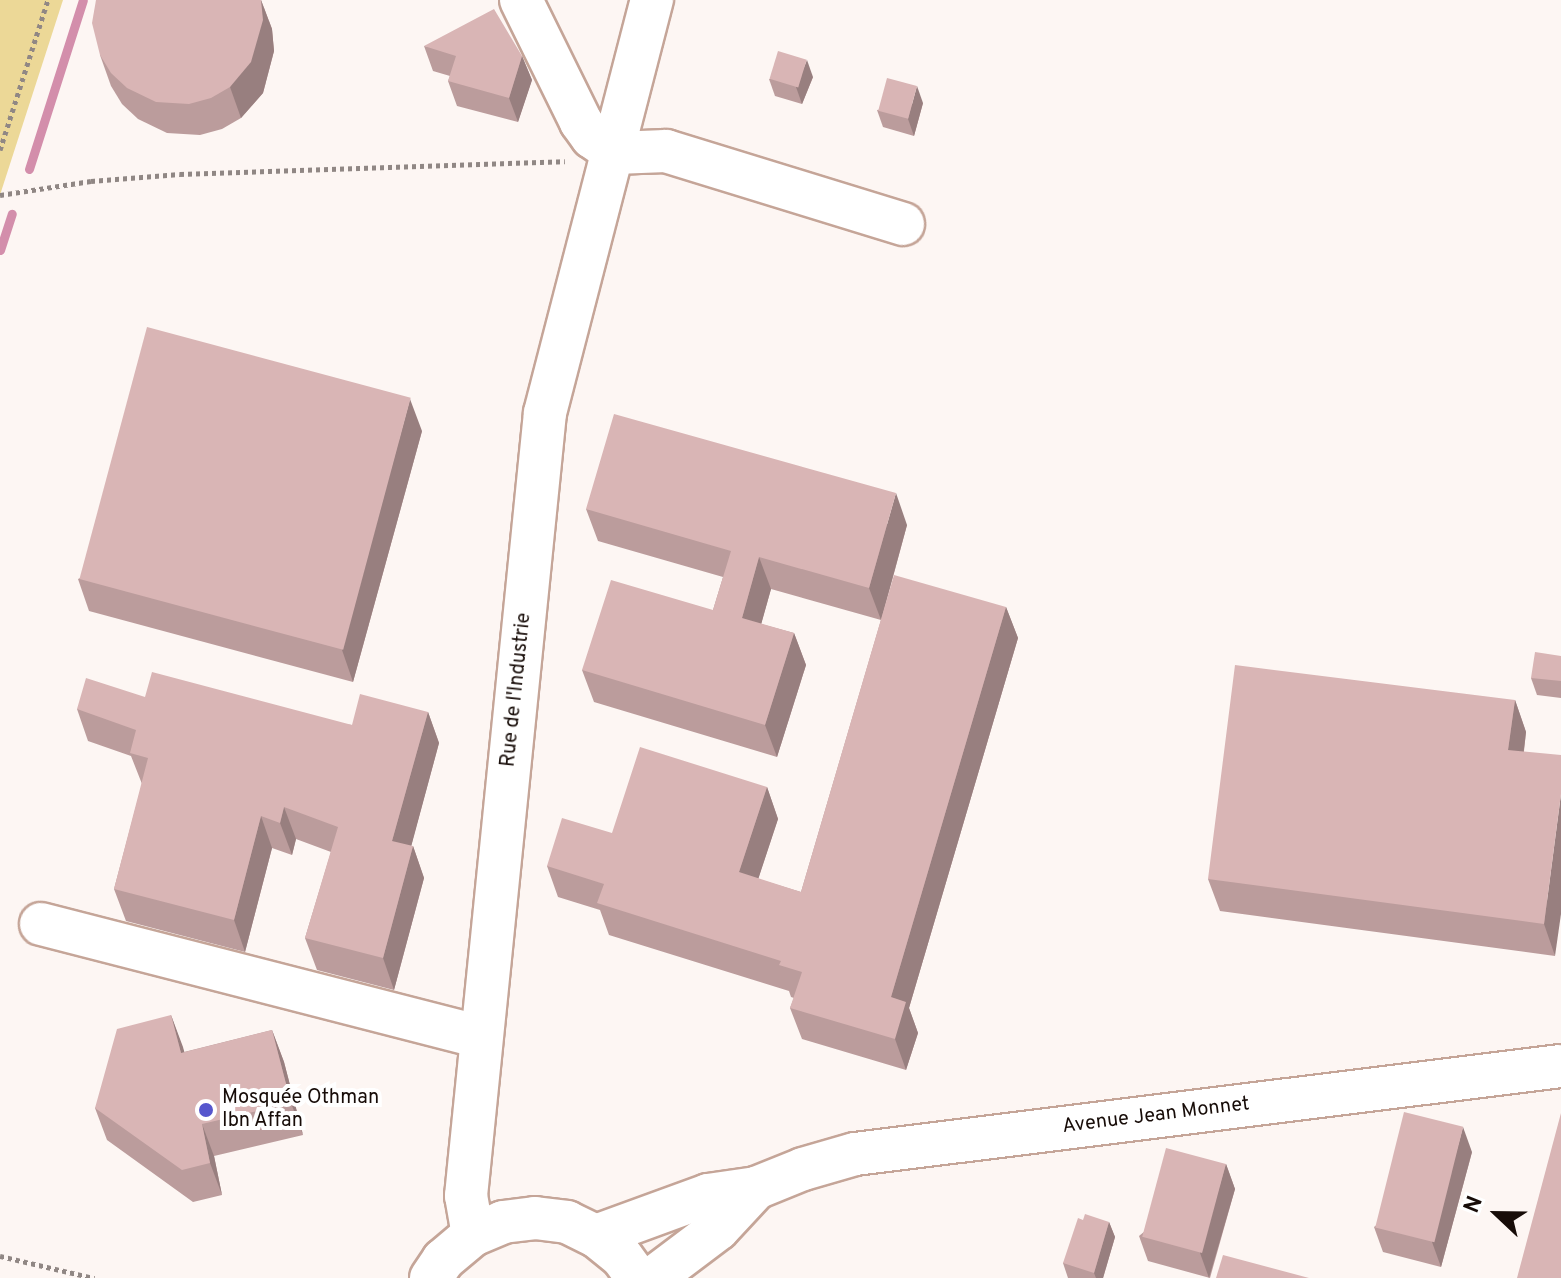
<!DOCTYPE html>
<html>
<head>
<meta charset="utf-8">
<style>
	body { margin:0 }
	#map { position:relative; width:1561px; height:1278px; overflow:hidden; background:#fdf6f3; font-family:Overpass,sans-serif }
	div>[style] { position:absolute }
	.green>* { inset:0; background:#ecd897 }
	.stream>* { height:9px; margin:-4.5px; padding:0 4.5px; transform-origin:4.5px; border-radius:4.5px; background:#d38eab }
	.path>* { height:5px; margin-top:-2.5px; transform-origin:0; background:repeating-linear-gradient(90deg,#908784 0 4px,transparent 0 8px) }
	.roads { filter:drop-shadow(2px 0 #c5a598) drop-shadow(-2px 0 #c5a598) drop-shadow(0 2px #c5a598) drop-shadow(0 -2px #c5a598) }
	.minor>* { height:42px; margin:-21px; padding:0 21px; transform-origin:21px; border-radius:21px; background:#fff }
	.wall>* { inset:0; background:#bb9c9c }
	.shaded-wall>* { inset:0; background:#987f7f }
	.building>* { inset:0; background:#d9b5b5; transform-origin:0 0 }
	.dots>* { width:22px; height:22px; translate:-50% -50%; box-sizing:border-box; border:4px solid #fff; border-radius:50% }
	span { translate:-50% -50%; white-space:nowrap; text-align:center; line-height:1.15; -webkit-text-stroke:8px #fff; paint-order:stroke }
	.street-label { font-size:20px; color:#170c08 }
	.poi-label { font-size:20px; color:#170c08 }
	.left { translate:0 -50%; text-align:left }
	.north { position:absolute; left:1457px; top:1174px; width:80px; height:80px; -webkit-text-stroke:6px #fff; paint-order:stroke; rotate:292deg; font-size:22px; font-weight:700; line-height:32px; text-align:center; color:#170c08 }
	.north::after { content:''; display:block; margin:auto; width:28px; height:36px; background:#170c08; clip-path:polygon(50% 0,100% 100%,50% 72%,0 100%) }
</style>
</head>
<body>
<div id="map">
	<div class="green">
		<i style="clip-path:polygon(0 0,63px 0,0 195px)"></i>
	</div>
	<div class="stream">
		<i style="left:29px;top:169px;width:177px;rotate:-72.3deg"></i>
		<i style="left:0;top:250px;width:38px;rotate:-72deg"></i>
	</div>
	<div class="path">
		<i style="left:0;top:150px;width:157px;rotate:-72.3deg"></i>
		<i style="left:0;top:195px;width:92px;rotate:-8.7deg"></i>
		<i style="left:91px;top:181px;width:89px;rotate:-4.5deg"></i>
		<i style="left:180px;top:174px;width:385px;rotate:-1.9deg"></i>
		<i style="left:0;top:1256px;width:97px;rotate:13.2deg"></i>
	</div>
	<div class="roads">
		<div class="minor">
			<i style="left:521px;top:0;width:136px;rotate:63.8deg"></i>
			<i style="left:581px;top:122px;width:19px;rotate:54deg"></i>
			<i style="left:592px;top:137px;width:28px;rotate:35deg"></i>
			<i style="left:615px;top:153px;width:51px;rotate:-2.2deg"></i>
			<i style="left:666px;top:151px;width:248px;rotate:17.1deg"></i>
			<i style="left:41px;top:924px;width:453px;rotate:14.4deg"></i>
			<i style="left:473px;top:1235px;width:40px;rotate:-100deg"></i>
			<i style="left:466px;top:1196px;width:787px;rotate:-84.24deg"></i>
			<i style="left:545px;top:413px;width:427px;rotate:-75.5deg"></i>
			<i style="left:596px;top:1236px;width:119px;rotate:-20.1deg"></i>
			<i style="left:708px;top:1195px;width:49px;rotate:-8.3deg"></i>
			<i style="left:756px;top:1188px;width:51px;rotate:-22deg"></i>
			<i style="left:803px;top:1169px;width:54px;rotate:-16.1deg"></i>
			<i style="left:855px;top:1154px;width:711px;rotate:-7.11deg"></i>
			<i style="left:431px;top:1278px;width:22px;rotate:-56deg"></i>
			<i style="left:443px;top:1260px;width:39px;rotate:-40deg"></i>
			<i style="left:473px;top:1235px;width:33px;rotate:-23deg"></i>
			<i style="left:503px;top:1222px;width:32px;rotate:-7deg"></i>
			<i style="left:535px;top:1218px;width:32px;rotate:7deg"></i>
			<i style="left:567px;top:1222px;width:32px;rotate:26deg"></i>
			<i style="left:596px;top:1236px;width:33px;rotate:39deg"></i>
			<i style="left:622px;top:1257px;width:26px;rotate:54deg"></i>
			<i style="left:653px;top:1278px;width:81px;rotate:-37deg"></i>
			<i style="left:718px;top:1229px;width:56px;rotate:-47.2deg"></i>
		</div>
	</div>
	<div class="wall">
		<i style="clip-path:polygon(261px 0,272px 29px,274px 51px,263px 93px,241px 118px,222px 129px,200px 135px,167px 133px,138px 119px,122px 104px,111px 86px,100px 55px)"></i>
		<i style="clip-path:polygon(424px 46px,522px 56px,532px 80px,518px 122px,457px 106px,448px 81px,450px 76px,433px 71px)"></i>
		<i style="clip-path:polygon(813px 77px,802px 104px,775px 96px,769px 79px)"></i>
		<i style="clip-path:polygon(923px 103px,914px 136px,883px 127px,877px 110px)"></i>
		<i style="clip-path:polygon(422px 431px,353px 682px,89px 611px,78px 579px)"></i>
		<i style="clip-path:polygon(586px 509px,907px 525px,882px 618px,1006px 607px,1018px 638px,909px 1008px,918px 1033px,906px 1070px,802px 1039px,790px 1008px,794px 998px,791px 997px,789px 991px,609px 935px,600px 910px,558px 897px,547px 866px,612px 833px,767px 787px,778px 819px,758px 879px,801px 892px,881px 620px,771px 589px,761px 624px,794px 633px,806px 665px,777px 757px,594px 702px,582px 670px,713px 610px,723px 577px,598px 541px)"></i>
		<i style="clip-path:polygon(1561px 656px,1561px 698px,1537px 695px,1531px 678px)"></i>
		<i style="clip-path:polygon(145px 697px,352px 725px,428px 712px,439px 743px,411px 846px,413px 846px,424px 878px,394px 990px,317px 970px,305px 938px,331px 852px,296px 839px,292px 855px,272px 848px,245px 952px,126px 921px,114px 889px,142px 784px,131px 756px,88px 741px,77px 709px)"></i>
		<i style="clip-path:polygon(1515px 700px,1526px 732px,1524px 751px,1555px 956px,1220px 911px,1208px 879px)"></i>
		<i style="clip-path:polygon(171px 1015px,184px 1052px,272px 1030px,284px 1062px,303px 1135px,214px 1156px,222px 1195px,193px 1202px,107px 1140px,95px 1108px)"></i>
		<i style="clip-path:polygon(1472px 1152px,1441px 1267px,1383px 1252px,1374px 1227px)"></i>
		<i style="clip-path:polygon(1226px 1164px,1235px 1189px,1210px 1278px,1148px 1261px,1139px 1236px)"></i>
		<i style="clip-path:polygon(1109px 1222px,1115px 1237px,1103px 1278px,1068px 1278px,1063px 1263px)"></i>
	</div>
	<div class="shaded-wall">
		<i style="clip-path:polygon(261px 0,272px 29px,274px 51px,263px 93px,241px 118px,230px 87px)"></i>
		<i style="clip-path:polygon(522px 56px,532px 80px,518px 122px,509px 98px)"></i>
		<i style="clip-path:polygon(807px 60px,813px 77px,802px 104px,796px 87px)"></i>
		<i style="clip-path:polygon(917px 86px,923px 103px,914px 136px,908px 119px)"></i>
		<i style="clip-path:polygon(410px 399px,422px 431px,353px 682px,342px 650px)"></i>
		<i style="clip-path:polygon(896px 493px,907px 525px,881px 620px,869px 588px)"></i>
		<i style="clip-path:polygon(759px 557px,771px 589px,754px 650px,742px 618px)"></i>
		<i style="clip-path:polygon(1006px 607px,1018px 638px,909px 1008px,918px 1033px,906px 1070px,895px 1039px,891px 997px)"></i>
		<i style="clip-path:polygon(794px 633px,806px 665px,777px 757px,765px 725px)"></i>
		<i style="clip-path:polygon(1515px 700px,1526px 732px,1520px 782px,1508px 750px)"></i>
		<i style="clip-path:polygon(428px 712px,439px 743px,404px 873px,392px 841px)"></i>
		<i style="clip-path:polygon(767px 787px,778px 819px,750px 904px,739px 872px)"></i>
		<i style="clip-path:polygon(1561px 794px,1561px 914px,1555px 956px,1544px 924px)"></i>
		<i style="clip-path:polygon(284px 807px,296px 839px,292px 855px,280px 823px)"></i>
		<i style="clip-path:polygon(261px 816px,272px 848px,245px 952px,234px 920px)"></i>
		<i style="clip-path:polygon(413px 846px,424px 878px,394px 990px,383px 958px)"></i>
		<i style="clip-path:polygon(171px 1015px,183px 1047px,193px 1085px,181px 1053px)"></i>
		<i style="clip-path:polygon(272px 1030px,284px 1062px,303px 1135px,291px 1103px)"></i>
		<i style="clip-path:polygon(202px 1124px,214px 1156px,222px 1195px,210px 1163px)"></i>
		<i style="clip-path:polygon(1463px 1127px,1472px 1152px,1441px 1267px,1432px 1242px)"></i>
		<i style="clip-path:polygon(1226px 1164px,1235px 1189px,1209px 1278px,1200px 1253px)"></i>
		<i style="clip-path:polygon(1109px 1222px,1115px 1237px,1103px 1278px,1096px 1278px,1094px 1273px)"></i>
	</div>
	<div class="building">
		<i style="clip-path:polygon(96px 0,261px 0,263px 20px,251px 62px,230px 87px,211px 98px,189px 104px,156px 102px,127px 88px,111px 73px,100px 55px,92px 23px)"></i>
		<i style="clip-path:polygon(494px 9px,522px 56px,509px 98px,448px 81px,456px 56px,424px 46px)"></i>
		<i style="left:778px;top:51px;width:30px;height:29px;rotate:17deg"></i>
		<i style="left:887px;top:78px;width:31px;height:34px;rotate:15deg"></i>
		<i style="left:147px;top:327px;width:273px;height:261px;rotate:15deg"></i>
		<i style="clip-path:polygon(614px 414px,896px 493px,869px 588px,759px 557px,742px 618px,794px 633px,765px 725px,582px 670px,611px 580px,713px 610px,731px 551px,586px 509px)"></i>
		<i style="clip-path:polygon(894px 575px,1006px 607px,891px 997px,906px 1002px,895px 1039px,790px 1008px,802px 972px,779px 965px,781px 961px,597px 903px,604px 884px,547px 866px,562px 818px,612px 833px,640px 747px,767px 787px,739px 872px,801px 892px)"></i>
		<i style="clip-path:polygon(1535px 652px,1561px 656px,1561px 681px,1531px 678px)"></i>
		<i style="clip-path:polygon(1235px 665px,1515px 700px,1508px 750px,1561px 755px,1561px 794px,1544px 924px,1208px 879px)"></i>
		<i style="clip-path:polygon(152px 672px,352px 725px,360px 694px,428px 712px,392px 841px,413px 846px,383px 958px,305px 938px,338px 827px,284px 807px,280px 823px,261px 816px,234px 920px,114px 889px,148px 758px,130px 753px,136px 730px,77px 709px,86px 678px,145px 697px)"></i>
		<i style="clip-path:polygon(171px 1015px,181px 1053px,272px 1030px,291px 1103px,202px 1124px,210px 1163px,182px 1170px,95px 1108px,117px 1029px)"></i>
		<i style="left:1404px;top:1112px;width:61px;height:119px;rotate:14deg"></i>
		<i style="clip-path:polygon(1561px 1113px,1561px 1278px,1517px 1278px)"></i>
		<i style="left:1166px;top:1148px;width:62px;height:92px;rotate:15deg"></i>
		<i style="clip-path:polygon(1085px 1214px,1109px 1222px,1094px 1273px,1063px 1263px,1078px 1218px,1083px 1220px)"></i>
		<i style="clip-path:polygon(1223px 1255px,1309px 1278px,1216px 1278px)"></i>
	</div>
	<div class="dots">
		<i style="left:206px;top:1110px;background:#5656cd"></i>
	</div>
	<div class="street-label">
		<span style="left:517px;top:690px;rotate:-84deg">Rue de l'Industrie</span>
		<span style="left:1156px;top:1116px;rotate:-7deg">Avenue Jean Monnet</span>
	</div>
	<div class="poi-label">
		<span class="left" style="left:222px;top:1110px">Mosquée Othman<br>Ibn Affan</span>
	</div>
	<div class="north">N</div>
</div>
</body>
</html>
